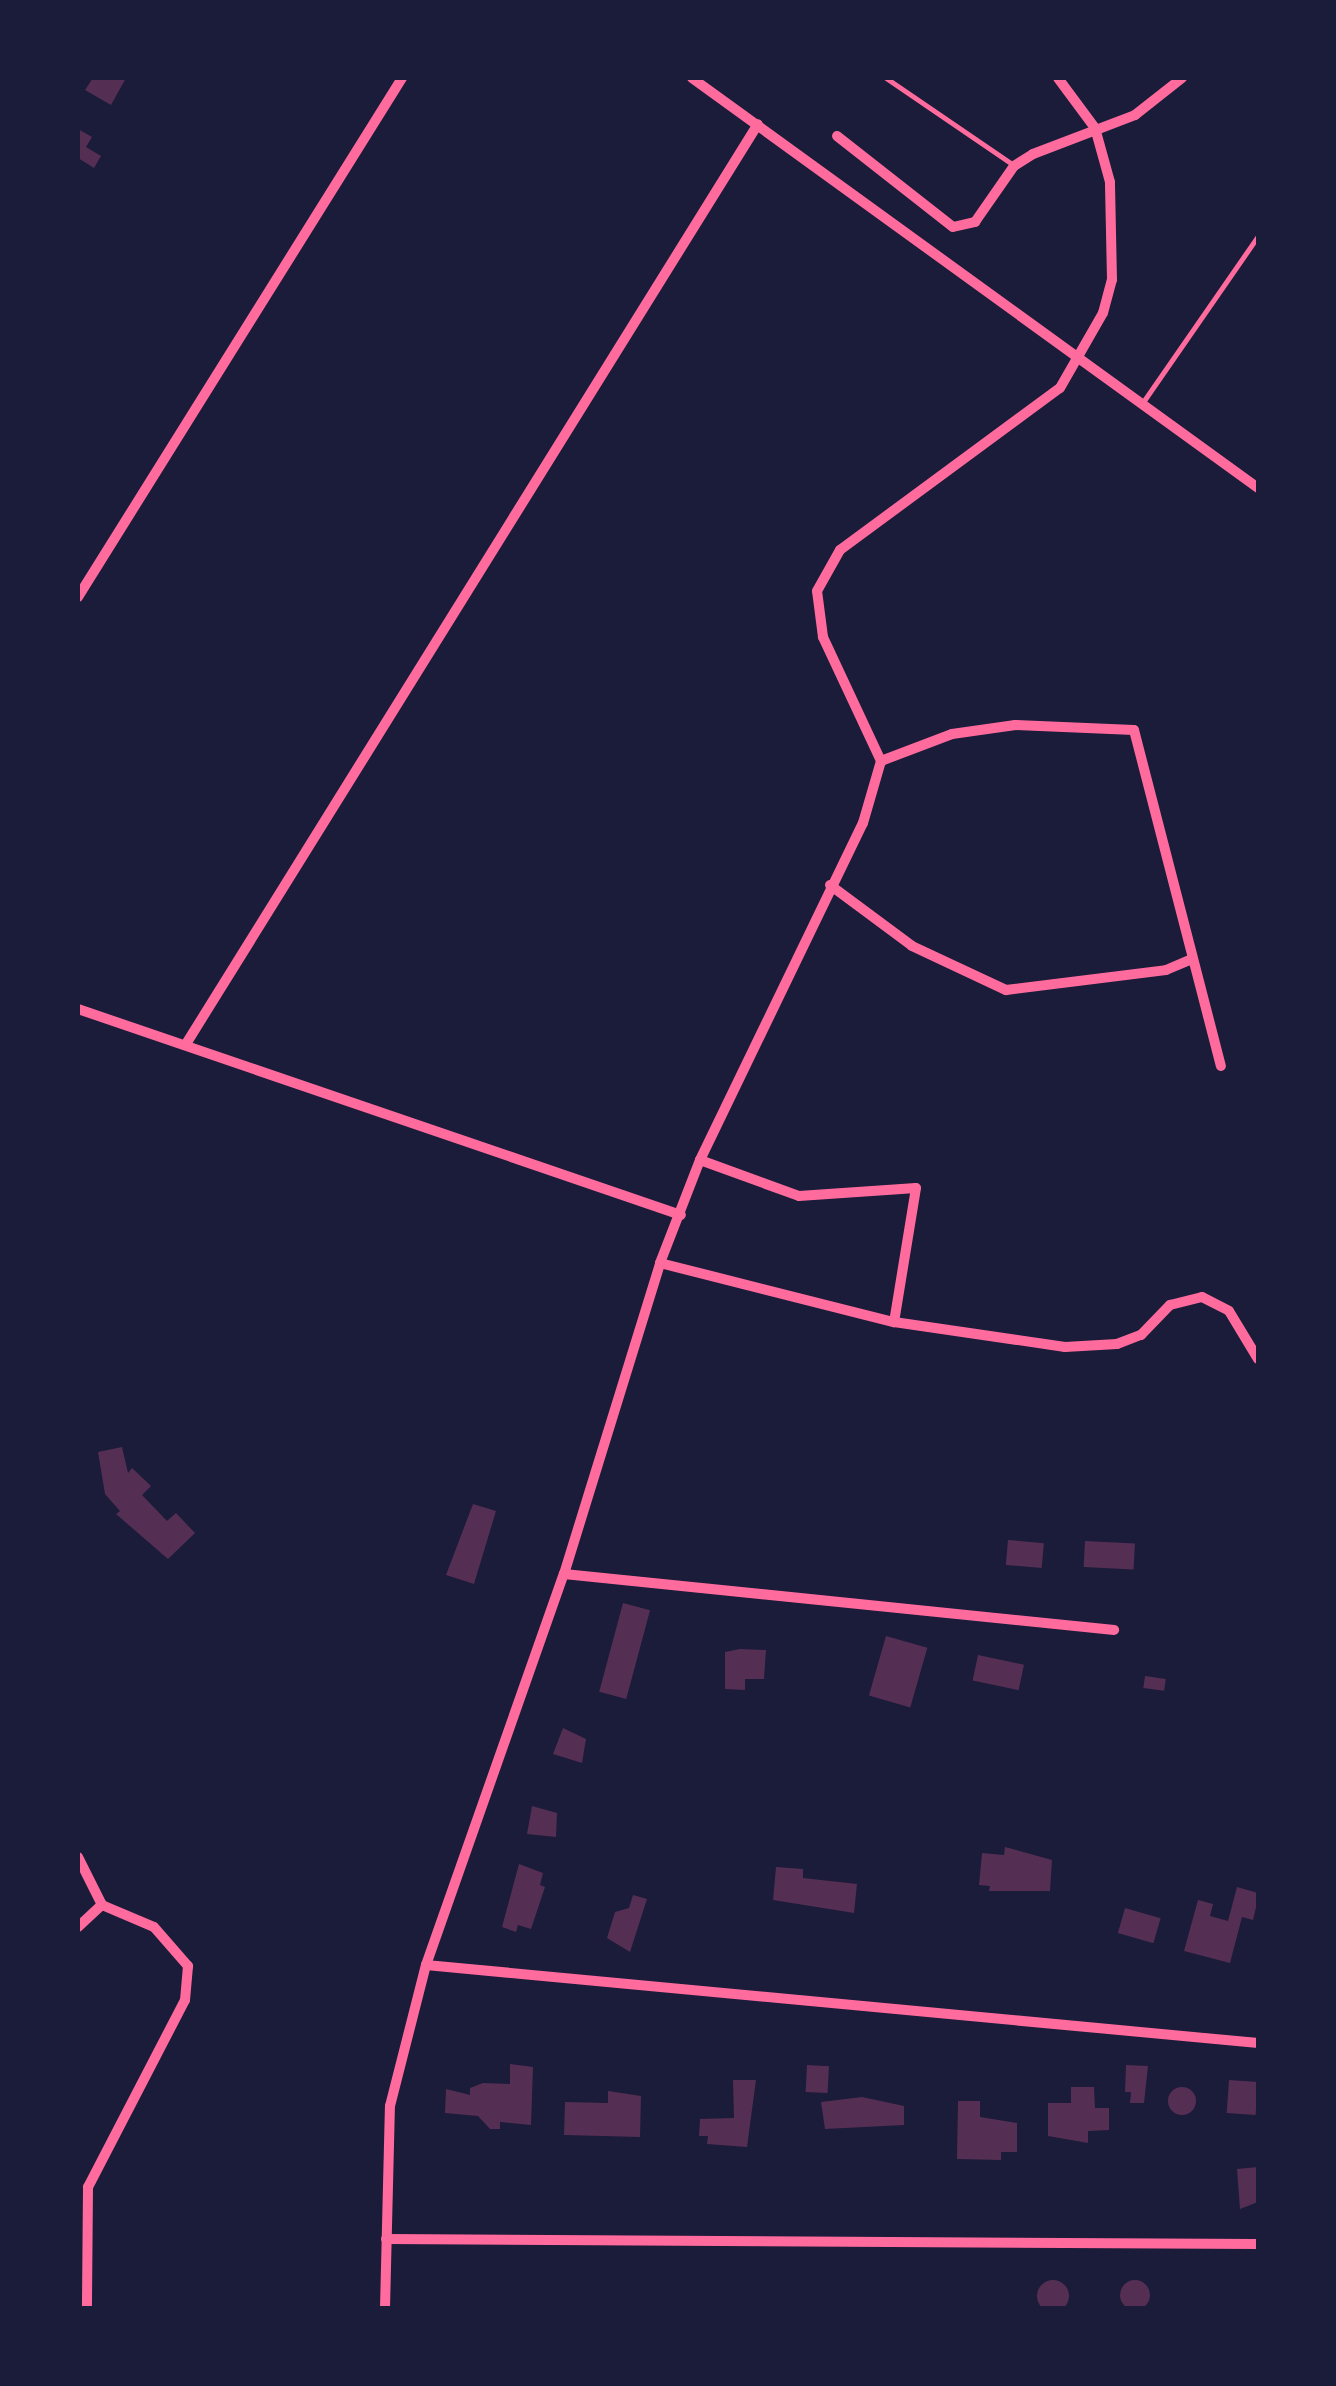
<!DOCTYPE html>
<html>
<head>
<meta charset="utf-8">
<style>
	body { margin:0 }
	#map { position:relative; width:1336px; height:2386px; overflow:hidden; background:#1b1b3a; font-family:"Sofia Sans Condensed",sans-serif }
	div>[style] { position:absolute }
	.building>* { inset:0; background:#542f53; transform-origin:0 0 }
	.round { border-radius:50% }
	.service>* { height:5px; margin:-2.5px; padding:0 2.5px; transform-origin:2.5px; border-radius:2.5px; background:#ff6b9d }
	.minor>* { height:10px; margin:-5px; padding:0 5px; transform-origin:5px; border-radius:5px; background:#ff6b9d }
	span { translate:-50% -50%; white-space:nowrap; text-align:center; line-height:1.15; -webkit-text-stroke:8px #1b1b3a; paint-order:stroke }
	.frame { position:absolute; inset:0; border:80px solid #1b1b3a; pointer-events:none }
</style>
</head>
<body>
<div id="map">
	<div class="building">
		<i style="clip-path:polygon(93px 78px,126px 78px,111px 105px,85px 90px)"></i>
		<i style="clip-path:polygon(78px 129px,92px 137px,86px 147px,101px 156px,94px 168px,78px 158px)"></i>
		<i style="clip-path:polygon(122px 1447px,128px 1473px,132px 1468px,151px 1486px,142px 1495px,167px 1521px,176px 1513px,195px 1533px,168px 1559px,116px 1514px,120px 1511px,105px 1494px,98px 1452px)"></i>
		<i style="clip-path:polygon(473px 1504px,496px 1511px,474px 1584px,446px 1575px)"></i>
		<i style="left:1008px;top:1540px;width:36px;height:25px;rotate:5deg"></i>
		<i style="left:1085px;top:1541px;width:50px;height:26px;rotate:3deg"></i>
		<i style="left:623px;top:1603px;width:28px;height:92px;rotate:15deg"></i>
		<i style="left:886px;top:1636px;width:43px;height:62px;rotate:16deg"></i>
		<i style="clip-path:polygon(740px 1649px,766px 1650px,764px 1679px,745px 1679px,745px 1690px,725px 1689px,725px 1652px)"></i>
		<i style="left:978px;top:1655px;width:47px;height:26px;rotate:12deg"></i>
		<i style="left:1145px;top:1676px;width:21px;height:12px;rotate:8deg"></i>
		<i style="clip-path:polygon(563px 1728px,586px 1739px,582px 1763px,553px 1754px)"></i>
		<i style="clip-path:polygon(532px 1806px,557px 1813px,556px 1837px,527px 1834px)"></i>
		<i style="clip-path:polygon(1005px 1847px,1052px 1860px,1050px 1891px,989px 1891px,990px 1886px,979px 1885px,982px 1853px,1004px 1855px)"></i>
		<i style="clip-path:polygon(519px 1864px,543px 1873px,540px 1885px,545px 1887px,531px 1929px,518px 1925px,516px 1932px,502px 1927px)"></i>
		<i style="clip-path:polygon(776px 1867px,803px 1869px,803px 1878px,857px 1884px,854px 1913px,773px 1900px)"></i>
		<i style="clip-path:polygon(1237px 1887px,1258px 1893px,1258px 1899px,1253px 1920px,1242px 1917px,1230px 1963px,1184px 1951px,1198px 1900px,1213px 1904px,1210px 1916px,1228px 1921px)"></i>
		<i style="clip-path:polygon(633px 1895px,647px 1899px,630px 1952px,607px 1938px,615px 1912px,629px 1908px)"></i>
		<i style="left:1125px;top:1908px;width:37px;height:26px;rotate:16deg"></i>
		<i style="clip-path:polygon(510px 2064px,533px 2067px,531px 2125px,500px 2122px,500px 2129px,490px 2129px,478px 2116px,445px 2113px,446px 2089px,470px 2095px,470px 2088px,483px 2083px,510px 2084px)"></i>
		<i style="left:807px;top:2065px;width:22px;height:27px;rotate:3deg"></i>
		<i style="clip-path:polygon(1126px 2065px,1148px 2066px,1144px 2103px,1130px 2103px,1131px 2092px,1125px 2092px)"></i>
		<i style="clip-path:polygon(733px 2080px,756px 2080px,747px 2147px,707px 2144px,708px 2136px,699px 2136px,700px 2119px,734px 2118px)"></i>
		<i style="left:1229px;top:2080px;width:29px;height:33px;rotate:4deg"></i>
		<i style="clip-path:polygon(1071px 2087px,1094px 2087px,1095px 2108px,1109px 2108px,1109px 2130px,1088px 2131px,1088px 2143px,1048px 2136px,1048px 2103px,1071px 2103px)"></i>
		<i class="round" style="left:1168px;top:2087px;width:28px;height:28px"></i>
		<i style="clip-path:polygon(608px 2091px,641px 2096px,640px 2137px,564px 2135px,565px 2102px,608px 2103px)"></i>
		<i style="clip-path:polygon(862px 2097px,904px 2106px,904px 2125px,825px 2129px,821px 2102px)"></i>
		<i style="clip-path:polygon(958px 2101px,980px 2101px,980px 2117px,1017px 2123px,1017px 2152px,1001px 2152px,1001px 2160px,957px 2159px)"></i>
		<i style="clip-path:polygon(1258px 2167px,1258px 2202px,1240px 2209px,1237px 2169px)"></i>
		<i class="round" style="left:1120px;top:2280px;width:30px;height:30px"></i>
		<i class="round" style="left:1037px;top:2280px;width:32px;height:32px"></i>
	</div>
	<div class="service">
		<i style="left:886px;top:78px;width:153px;rotate:34.3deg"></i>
		<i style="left:1143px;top:402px;width:202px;rotate:-55.3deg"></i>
	</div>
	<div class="minor">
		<i style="left:692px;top:78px;width:699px;rotate:35.92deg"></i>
		<i style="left:837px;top:136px;width:147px;rotate:38.1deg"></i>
		<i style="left:953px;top:227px;width:23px;rotate:-13deg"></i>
		<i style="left:975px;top:222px;width:68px;rotate:-55.1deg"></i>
		<i style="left:1014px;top:166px;width:22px;rotate:-32deg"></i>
		<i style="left:1033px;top:154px;width:109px;rotate:-20.9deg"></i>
		<i style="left:1135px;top:115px;width:60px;rotate:-38.2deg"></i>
		<i style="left:78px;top:597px;width:612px;rotate:-58.02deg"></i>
		<i style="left:881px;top:761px;width:137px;rotate:-115.1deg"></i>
		<i style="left:823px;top:637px;width:46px;rotate:-97.4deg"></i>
		<i style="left:817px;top:591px;width:47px;rotate:-60.7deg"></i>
		<i style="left:840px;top:550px;width:273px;rotate:-36.4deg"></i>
		<i style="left:1060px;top:388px;width:86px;rotate:-60.2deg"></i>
		<i style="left:1103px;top:313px;width:34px;rotate:-75deg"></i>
		<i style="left:1112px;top:280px;width:98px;rotate:-91.2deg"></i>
		<i style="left:1110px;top:182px;width:56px;rotate:-105.5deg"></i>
		<i style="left:1095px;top:128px;width:62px;rotate:-126.5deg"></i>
		<i style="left:881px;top:761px;width:76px;rotate:-20.8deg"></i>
		<i style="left:952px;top:734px;width:64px;rotate:-8.1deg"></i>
		<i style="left:1015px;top:725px;width:119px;rotate:2.4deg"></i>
		<i style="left:1134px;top:730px;width:347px;rotate:75.5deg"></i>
		<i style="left:830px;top:885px;width:102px;rotate:36.6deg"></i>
		<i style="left:912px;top:946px;width:104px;rotate:25.1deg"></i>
		<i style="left:1006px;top:990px;width:161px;rotate:-7.1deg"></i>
		<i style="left:1166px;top:970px;width:26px;rotate:-23deg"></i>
		<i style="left:78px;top:1009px;width:637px;rotate:18.86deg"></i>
		<i style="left:186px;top:1044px;width:1083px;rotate:-58.13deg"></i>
		<i style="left:700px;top:1160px;width:105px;rotate:20deg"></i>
		<i style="left:799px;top:1196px;width:117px;rotate:-3.9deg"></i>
		<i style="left:916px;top:1188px;width:136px;rotate:99.3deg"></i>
		<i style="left:660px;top:1263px;width:241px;rotate:14.2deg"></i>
		<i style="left:894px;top:1322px;width:173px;rotate:8.3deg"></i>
		<i style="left:1065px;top:1347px;width:52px;rotate:-3.3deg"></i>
		<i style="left:1117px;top:1344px;width:26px;rotate:-21deg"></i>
		<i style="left:1141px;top:1335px;width:42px;rotate:-46deg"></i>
		<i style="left:1170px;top:1305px;width:33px;rotate:-14deg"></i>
		<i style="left:1202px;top:1297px;width:30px;rotate:27deg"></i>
		<i style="left:1229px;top:1311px;width:56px;rotate:58.9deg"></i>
		<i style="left:564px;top:1574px;width:553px;rotate:5.81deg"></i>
		<i style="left:78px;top:1857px;width:54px;rotate:63.4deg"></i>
		<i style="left:102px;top:1905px;width:56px;rotate:22.9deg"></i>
		<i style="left:154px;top:1927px;width:52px;rotate:48.9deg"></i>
		<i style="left:188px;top:1966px;width:34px;rotate:95deg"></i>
		<i style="left:185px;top:2000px;width:211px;rotate:117.4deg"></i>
		<i style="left:88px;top:2187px;width:121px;rotate:90.5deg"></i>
		<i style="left:78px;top:1927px;width:33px;rotate:-43deg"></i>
		<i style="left:426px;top:1965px;width:836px;rotate:5.36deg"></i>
		<i style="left:386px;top:2239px;width:872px;rotate:0.33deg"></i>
		<i style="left:385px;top:2308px;width:202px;rotate:-88.6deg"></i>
		<i style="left:390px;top:2106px;width:146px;rotate:-75.7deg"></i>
		<i style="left:426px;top:1965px;width:415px;rotate:-70.6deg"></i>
		<i style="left:564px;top:1574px;width:325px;rotate:-72.8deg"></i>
		<i style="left:660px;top:1263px;width:110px;rotate:-68.8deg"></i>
		<i style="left:700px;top:1160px;width:374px;rotate:-64.2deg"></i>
		<i style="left:863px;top:823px;width:65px;rotate:-73.8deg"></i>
	</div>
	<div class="frame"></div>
</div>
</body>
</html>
